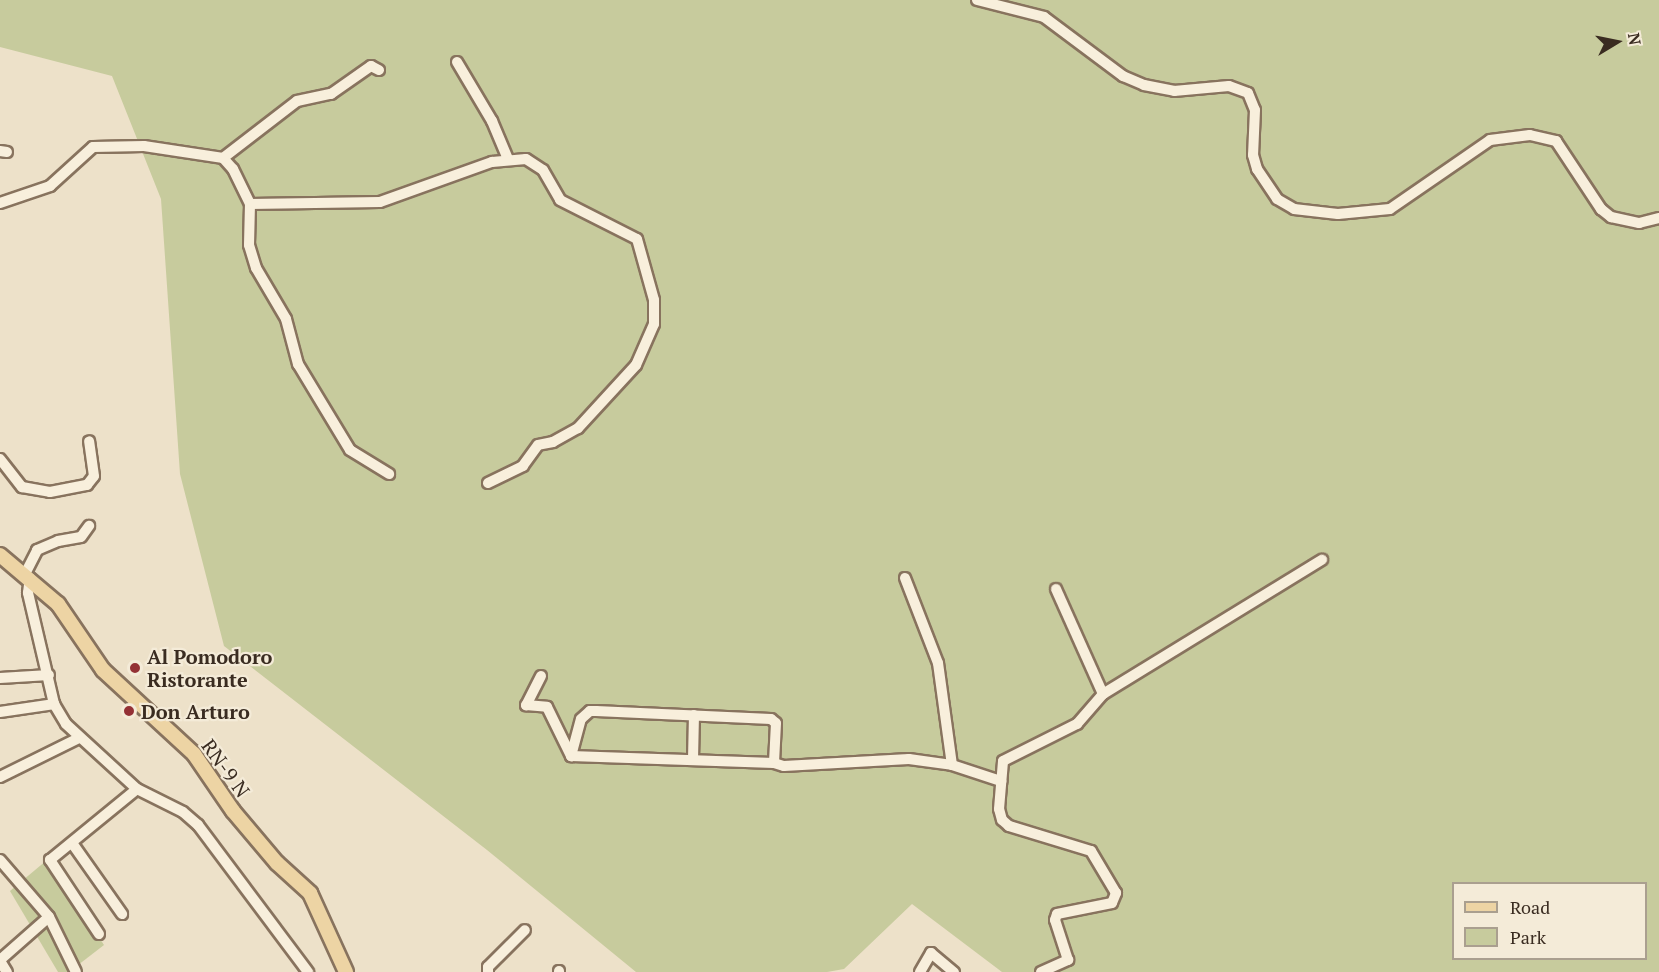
<!DOCTYPE html>
<html>
<head>
<meta charset="utf-8">
<style>
	body { margin:0 }
	#map { position:relative; width:1659px; height:972px; overflow:hidden; background:#ede1c9; font-family:"PT Serif",serif }
	div>[style] { position:absolute }
	.green>* { inset:0; background:#c7cb9d }
	.roads { filter:drop-shadow(2px 0 #88735e) drop-shadow(-2px 0 #88735e) drop-shadow(0 2px #88735e) drop-shadow(0 -2px #88735e) }
	.minor>* { height:10px; margin:-5px; padding:0 5px; transform-origin:5px; border-radius:5px; background:#f8efdc }
	.major>* { height:14px; margin:-7px; padding:0 7px; transform-origin:7px; border-radius:7px; background:#edd4a4 }
	.dots>* { width:16px; height:16px; translate:-50% -50%; box-sizing:border-box; border:3px solid #f4ebd8; border-radius:50% }
	span { translate:-50% -50%; white-space:nowrap; text-align:center; line-height:1.15; -webkit-text-stroke:4.5px #f4ebd8; paint-order:stroke }
	.poi-label { font-size:20px; color:#3a2c21; font-weight:700 }
	.left { translate:0 -50%; text-align:left }
	.street-label { font-size:20px; color:#3a2c21 }
	.legend { position:absolute; left:1452px; top:882px; width:195px; height:78px; box-sizing:border-box; background:#f4ebd8; border:2px solid #aa9f8f; margin:0; padding:8px 10px; list-style:none; font-size:18px; color:#3a2c21 }
	.legend li { display:flex; align-items:center; gap:12px; height:30px }
	.legend b { width:30px; border:2px solid #aa9f8f }
	.north { position:absolute; left:1587px; top:12px; width:60px; height:60px; -webkit-text-stroke:4px #f4ebd8; paint-order:stroke; rotate:80deg; font-size:16px; font-weight:700; line-height:24px; text-align:center; color:#3a2c21 }
	.north::after { content:''; display:block; margin:auto; width:21px; height:27px; background:#3a2c21; clip-path:polygon(50% 0,100% 100%,50% 72%,0 100%) }
</style>
</head>
<body>
<div id="map">
	<div class="green">
		<i style="clip-path:polygon(evenodd,0 0,1659px 0,1659px 972px,1002px 972px,912px 904px,844px 969px,827px 972px,636px 972px,487px 850px,224px 646px,180px 474px,161px 199px,112px 76px,0 47px,0 0,1454px 884px,1646px 884px,1646px 958px,1454px 958px,1454px 884px)"></i>
		<i style="clip-path:polygon(47px 860px,104px 945px,69px 972px,58px 972px,10px 891px)"></i>
	</div>
	<div class="roads">
		<div class="minor">
			<i style="left:977px;top:0;width:69px;rotate:14.2deg"></i>
			<i style="left:1044px;top:17px;width:99px;rotate:36.8deg"></i>
			<i style="left:1123px;top:76px;width:23px;rotate:23deg"></i>
			<i style="left:1144px;top:85px;width:31px;rotate:11deg"></i>
			<i style="left:1174px;top:91px;width:55px;rotate:-5.2deg"></i>
			<i style="left:1229px;top:86px;width:20px;rotate:20deg"></i>
			<i style="left:1248px;top:93px;width:18px;rotate:68deg"></i>
			<i style="left:1255px;top:110px;width:45px;rotate:92.5deg"></i>
			<i style="left:1253px;top:155px;width:15px;rotate:74deg"></i>
			<i style="left:1257px;top:169px;width:36px;rotate:56deg"></i>
			<i style="left:1277px;top:199px;width:20px;rotate:30deg"></i>
			<i style="left:1294px;top:209px;width:44px;rotate:6.5deg"></i>
			<i style="left:1338px;top:214px;width:52px;rotate:-5.5deg"></i>
			<i style="left:1390px;top:209px;width:121px;rotate:-34.6deg"></i>
			<i style="left:1490px;top:140px;width:40px;rotate:-7.1deg"></i>
			<i style="left:1530px;top:135px;width:27px;rotate:13deg"></i>
			<i style="left:1556px;top:141px;width:82px;rotate:56.5deg"></i>
			<i style="left:1601px;top:209px;width:13px;rotate:39deg"></i>
			<i style="left:1611px;top:217px;width:29px;rotate:12deg"></i>
			<i style="left:1639px;top:223px;width:21px;rotate:-14deg"></i>
			<i style="left:457px;top:62px;width:69px;rotate:59.3deg"></i>
			<i style="left:492px;top:121px;width:41px;rotate:67.2deg"></i>
			<i style="left:0;top:151px;width:7px;rotate:8deg"></i>
			<i style="left:223px;top:158px;width:93px;rotate:-37.6deg"></i>
			<i style="left:297px;top:101px;width:35px;rotate:-12deg"></i>
			<i style="left:331px;top:94px;width:49px;rotate:-35deg"></i>
			<i style="left:371px;top:66px;width:9px;rotate:27deg"></i>
			<i style="left:0;top:203px;width:53px;rotate:-18.8deg"></i>
			<i style="left:50px;top:186px;width:58px;rotate:-42.2deg"></i>
			<i style="left:93px;top:147px;width:51px;rotate:-1.1deg"></i>
			<i style="left:144px;top:146px;width:80px;rotate:8.6deg"></i>
			<i style="left:223px;top:158px;width:15px;rotate:48deg"></i>
			<i style="left:233px;top:169px;width:39px;rotate:64deg"></i>
			<i style="left:250px;top:204px;width:41px;rotate:91.4deg"></i>
			<i style="left:249px;top:245px;width:24px;rotate:73deg"></i>
			<i style="left:256px;top:268px;width:59px;rotate:59.5deg"></i>
			<i style="left:286px;top:319px;width:47px;rotate:75.1deg"></i>
			<i style="left:298px;top:364px;width:100px;rotate:58.8deg"></i>
			<i style="left:350px;top:450px;width:46px;rotate:31.6deg"></i>
			<i style="left:250px;top:204px;width:130px;rotate:-0.9deg"></i>
			<i style="left:380px;top:202px;width:119px;rotate:-19.7deg"></i>
			<i style="left:492px;top:162px;width:34px;rotate:-5deg"></i>
			<i style="left:526px;top:159px;width:20px;rotate:33deg"></i>
			<i style="left:543px;top:170px;width:34px;rotate:60deg"></i>
			<i style="left:560px;top:200px;width:86px;rotate:26.9deg"></i>
			<i style="left:637px;top:239px;width:63px;rotate:74.4deg"></i>
			<i style="left:654px;top:300px;width:24px;rotate:90deg"></i>
			<i style="left:654px;top:324px;width:45px;rotate:113.7deg"></i>
			<i style="left:636px;top:365px;width:86px;rotate:132.6deg"></i>
			<i style="left:578px;top:428px;width:29px;rotate:151deg"></i>
			<i style="left:553px;top:442px;width:15px;rotate:169deg"></i>
			<i style="left:538px;top:445px;width:26px;rotate:126deg"></i>
			<i style="left:523px;top:466px;width:39px;rotate:154deg"></i>
			<i style="left:0;top:459px;width:36px;rotate:52deg"></i>
			<i style="left:22px;top:487px;width:28px;rotate:10deg"></i>
			<i style="left:50px;top:492px;width:38px;rotate:-11deg"></i>
			<i style="left:87px;top:485px;width:11px;rotate:-52deg"></i>
			<i style="left:94px;top:476px;width:35px;rotate:-98deg"></i>
			<i style="left:25px;top:574px;width:27px;rotate:-63deg"></i>
			<i style="left:37px;top:550px;width:23px;rotate:-23deg"></i>
			<i style="left:58px;top:541px;width:23px;rotate:-10deg"></i>
			<i style="left:81px;top:537px;width:14px;rotate:-54deg"></i>
			<i style="left:30px;top:578px;width:15px;rotate:98deg"></i>
			<i style="left:28px;top:593px;width:114px;rotate:76.8deg"></i>
			<i style="left:54px;top:704px;width:23px;rotate:59deg"></i>
			<i style="left:66px;top:724px;width:96px;rotate:42.5deg"></i>
			<i style="left:137px;top:789px;width:51px;rotate:26.6deg"></i>
			<i style="left:183px;top:812px;width:20px;rotate:41deg"></i>
			<i style="left:198px;top:825px;width:184px;rotate:53.2deg"></i>
			<i style="left:905px;top:578px;width:91px;rotate:68.8deg"></i>
			<i style="left:938px;top:663px;width:103px;rotate:82.2deg"></i>
			<i style="left:1056px;top:589px;width:115px;rotate:65.9deg"></i>
			<i style="left:541px;top:676px;width:33px;rotate:117deg"></i>
			<i style="left:526px;top:705px;width:21px;rotate:5deg"></i>
			<i style="left:547px;top:707px;width:55px;rotate:63.9deg"></i>
			<i style="left:571px;top:756px;width:203px;rotate:2deg"></i>
			<i style="left:774px;top:763px;width:10px;rotate:17deg"></i>
			<i style="left:784px;top:766px;width:125px;rotate:-3.2deg"></i>
			<i style="left:909px;top:759px;width:43px;rotate:7.9deg"></i>
			<i style="left:952px;top:765px;width:52px;rotate:18.1deg"></i>
			<i style="left:0;top:678px;width:49px;rotate:-3.5deg"></i>
			<i style="left:0;top:712px;width:55px;rotate:-8.4deg"></i>
			<i style="left:571px;top:756px;width:38px;rotate:-75deg"></i>
			<i style="left:581px;top:719px;width:12px;rotate:-42deg"></i>
			<i style="left:590px;top:711px;width:6px"></i>
			<i style="left:596px;top:711px;width:175px;rotate:2.6deg"></i>
			<i style="left:771px;top:719px;width:6px;rotate:39deg"></i>
			<i style="left:776px;top:723px;width:40px;rotate:92.9deg"></i>
			<i style="left:693px;top:759px;width:44px;rotate:-88.7deg"></i>
			<i style="left:0;top:777px;width:88px;rotate:-26.3deg"></i>
			<i style="left:72px;top:843px;width:87px;rotate:54.8deg"></i>
			<i style="left:0;top:860px;width:75px;rotate:49.3deg"></i>
			<i style="left:49px;top:917px;width:61px;rotate:63.9deg"></i>
			<i style="left:99px;top:934px;width:89px;rotate:-123.5deg"></i>
			<i style="left:50px;top:860px;width:112px;rotate:-39.2deg"></i>
			<i style="left:0;top:960px;width:65px;rotate:-41.3deg"></i>
			<i style="left:0;top:961px;width:13px;rotate:58deg"></i>
			<i style="left:488px;top:972px;width:5px;rotate:-90deg"></i>
			<i style="left:488px;top:967px;width:52px;rotate:-45deg"></i>
			<i style="left:559px;top:972px;width:1px;rotate:-90deg"></i>
			<i style="left:920px;top:972px;width:22px;rotate:-60deg"></i>
			<i style="left:931px;top:953px;width:30px;rotate:40deg"></i>
			<i style="left:1041px;top:972px;width:30px;rotate:-24deg"></i>
			<i style="left:1068px;top:960px;width:42px;rotate:-108deg"></i>
			<i style="left:1055px;top:920px;width:6px;rotate:-72deg"></i>
			<i style="left:1057px;top:914px;width:56px;rotate:-11.3deg"></i>
			<i style="left:1112px;top:903px;width:11px;rotate:-68deg"></i>
			<i style="left:1116px;top:893px;width:49px;rotate:-120.8deg"></i>
			<i style="left:1091px;top:851px;width:86px;rotate:-163deg"></i>
			<i style="left:1009px;top:826px;width:9px;rotate:-139deg"></i>
			<i style="left:1002px;top:820px;width:11px;rotate:-105deg"></i>
			<i style="left:999px;top:809px;width:48px;rotate:-85.2deg"></i>
			<i style="left:1003px;top:761px;width:83px;rotate:-26.6deg"></i>
			<i style="left:1077px;top:724px;width:40px;rotate:-49deg"></i>
			<i style="left:1103px;top:694px;width:257px;rotate:-31.5deg"></i>
		</div>
		<div class="major">
			<i style="left:0;top:555px;width:76px;rotate:40.2deg"></i>
			<i style="left:58px;top:604px;width:80px;rotate:55.7deg"></i>
			<i style="left:103px;top:670px;width:124px;rotate:42.7deg"></i>
			<i style="left:194px;top:754px;width:69px;rotate:55.6deg"></i>
			<i style="left:233px;top:811px;width:68px;rotate:49.8deg"></i>
			<i style="left:277px;top:863px;width:45px;rotate:42.3deg"></i>
			<i style="left:310px;top:893px;width:87px;rotate:65.5deg"></i>
		</div>
	</div>
	<div class="dots">
		<i style="left:135px;top:668px;background:#943135"></i>
		<i style="left:129px;top:711px;background:#943135"></i>
	</div>
	<div class="poi-label">
		<span class="left" style="left:147px;top:668px">Al Pomodoro<br>Ristorante</span>
		<span class="left" style="left:141px;top:711px">Don Arturo</span>
	</div>
	<div class="street-label">
		<span style="left:226px;top:768px;rotate:54deg">RN-9 N</span>
	</div>
	<ul class="legend">
	<li><b style="height:8px;background:#edd4a4"></b>Road</li>
	<li><b style="height:16px;background:#c7cb9d"></b>Park</li>
	</ul>
	<div class="north">N</div>
</div>
</body>
</html>
